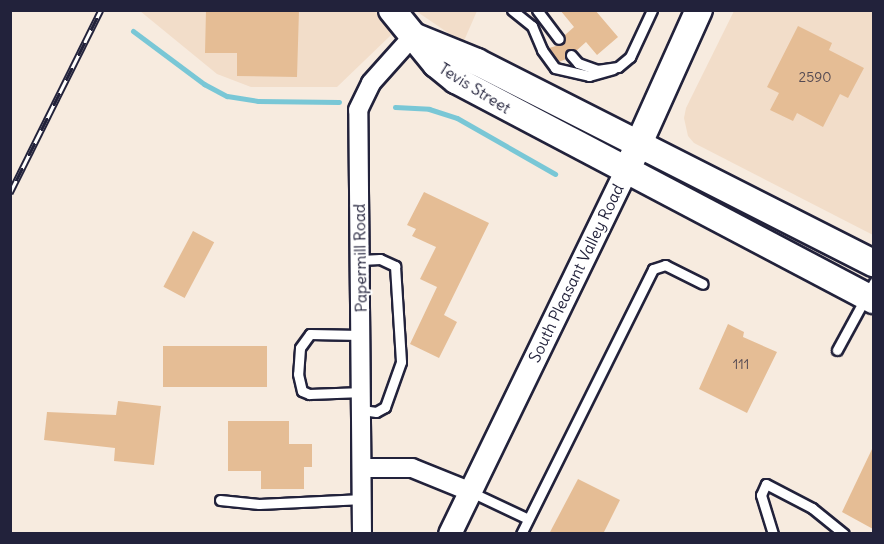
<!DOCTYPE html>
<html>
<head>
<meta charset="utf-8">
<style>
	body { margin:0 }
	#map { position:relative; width:884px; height:544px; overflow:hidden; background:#f7ebdf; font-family:Delius,sans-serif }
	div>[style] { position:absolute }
	.built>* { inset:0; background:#f2ddc9 }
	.stream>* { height:5px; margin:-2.5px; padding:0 2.5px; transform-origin:2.5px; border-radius:2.5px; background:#79c7d6 }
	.building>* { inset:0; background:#e5bd95; transform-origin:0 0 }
	.roads { filter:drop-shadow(2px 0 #22223b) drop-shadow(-2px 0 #22223b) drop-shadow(0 2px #22223b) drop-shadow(0 -2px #22223b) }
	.service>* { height:9px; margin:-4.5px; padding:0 4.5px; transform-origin:4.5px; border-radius:4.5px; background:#fff }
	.minor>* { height:18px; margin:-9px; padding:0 9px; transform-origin:9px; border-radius:9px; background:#fff }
	.tertiary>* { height:22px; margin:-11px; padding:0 11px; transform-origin:11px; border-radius:11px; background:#fff }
	.secondary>* { height:26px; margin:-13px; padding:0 13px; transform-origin:13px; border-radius:13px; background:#fff }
	.rail>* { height:7px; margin-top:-3.5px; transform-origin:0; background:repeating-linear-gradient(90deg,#fff 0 14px,#22223b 0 28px); box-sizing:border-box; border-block:2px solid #22223b }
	span { translate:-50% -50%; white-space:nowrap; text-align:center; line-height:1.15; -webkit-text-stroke:4.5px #fff; paint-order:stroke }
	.number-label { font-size:14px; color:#534952 }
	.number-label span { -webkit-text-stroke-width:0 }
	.street-label { font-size:16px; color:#22223b }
	.frame { position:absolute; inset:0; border:12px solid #22223b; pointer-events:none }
</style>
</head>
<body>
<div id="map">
	<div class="built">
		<i style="clip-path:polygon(140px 11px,477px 11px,463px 43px,416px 11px,337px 87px,251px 87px,217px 74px)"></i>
		<i style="clip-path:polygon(734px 11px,873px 11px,873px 235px,694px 143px,688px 136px,684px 118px,686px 108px)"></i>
	</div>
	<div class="stream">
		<i style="left:133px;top:31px;width:89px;rotate:36.7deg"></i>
		<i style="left:204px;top:84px;width:26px;rotate:28deg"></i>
		<i style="left:227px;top:96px;width:31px;rotate:9deg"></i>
		<i style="left:258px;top:101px;width:81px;rotate:0.7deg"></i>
		<i style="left:395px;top:107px;width:34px;rotate:3deg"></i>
		<i style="left:429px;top:109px;width:29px;rotate:18deg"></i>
		<i style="left:457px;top:118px;width:113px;rotate:29.7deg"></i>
	</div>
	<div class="building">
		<i style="clip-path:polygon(206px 10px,299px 10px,297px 77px,237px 76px,237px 53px,205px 53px)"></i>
		<i style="clip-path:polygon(560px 10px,595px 10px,618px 37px,597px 55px,586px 42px,576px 51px,569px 49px,566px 59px,559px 62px,549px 48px,563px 44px,565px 35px,574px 27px)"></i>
		<i style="clip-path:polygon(798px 26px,832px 43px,829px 50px,864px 68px,848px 98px,840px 94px,823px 127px,797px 113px,793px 121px,770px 110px,779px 93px,767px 87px)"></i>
		<i style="clip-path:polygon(424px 192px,489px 223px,444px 315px,457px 322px,439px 358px,410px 344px,437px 287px,420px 279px,436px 247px,412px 236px,416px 229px,407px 225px)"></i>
		<i style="left:193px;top:231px;width:24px;height:63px;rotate:28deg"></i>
		<i style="clip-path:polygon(728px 324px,744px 332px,743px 337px,777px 352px,747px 413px,699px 389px)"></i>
		<i style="left:163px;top:346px;width:104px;height:41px"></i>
		<i style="clip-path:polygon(118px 401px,161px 406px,154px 465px,114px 461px,115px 448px,44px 440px,47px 412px,116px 415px)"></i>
		<i style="clip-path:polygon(228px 421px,289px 421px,289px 444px,312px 444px,312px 467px,304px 467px,304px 489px,261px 489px,261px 471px,228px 471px)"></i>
		<i style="clip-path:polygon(873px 447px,873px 529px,842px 512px)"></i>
		<i style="clip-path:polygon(578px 479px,620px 500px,603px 534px,549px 534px)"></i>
	</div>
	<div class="roads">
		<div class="service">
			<i style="left:512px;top:10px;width:26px;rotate:39deg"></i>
			<i style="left:532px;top:26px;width:26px;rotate:67deg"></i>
			<i style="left:542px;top:50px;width:22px;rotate:54deg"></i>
			<i style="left:555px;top:68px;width:35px;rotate:13deg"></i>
			<i style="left:589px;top:76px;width:25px;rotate:-16deg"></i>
			<i style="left:537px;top:10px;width:36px;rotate:53deg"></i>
			<i style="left:571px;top:55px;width:11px;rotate:49deg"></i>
			<i style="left:578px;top:63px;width:20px;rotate:20deg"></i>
			<i style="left:597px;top:70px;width:21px;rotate:-8deg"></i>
			<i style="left:618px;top:67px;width:16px;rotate:-40deg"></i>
			<i style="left:630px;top:57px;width:52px;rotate:-64.9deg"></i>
			<i style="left:361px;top:260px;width:19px;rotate:-3deg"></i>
			<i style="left:380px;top:259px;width:17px;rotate:25deg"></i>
			<i style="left:395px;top:266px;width:96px;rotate:86.4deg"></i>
			<i style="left:401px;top:362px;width:48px;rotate:109.6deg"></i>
			<i style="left:385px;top:407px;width:10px;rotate:151deg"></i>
			<i style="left:376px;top:412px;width:14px;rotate:-172deg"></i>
			<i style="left:361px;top:335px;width:51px;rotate:-178.9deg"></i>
			<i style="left:310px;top:334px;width:17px;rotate:126deg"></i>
			<i style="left:300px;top:348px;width:26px;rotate:94deg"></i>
			<i style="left:298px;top:374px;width:17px;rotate:77deg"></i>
			<i style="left:302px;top:391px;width:8px;rotate:23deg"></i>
			<i style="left:309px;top:394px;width:54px;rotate:-2.1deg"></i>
			<i style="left:837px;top:350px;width:77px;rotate:-61.4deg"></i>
			<i style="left:471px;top:492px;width:63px;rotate:25.3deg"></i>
			<i style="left:220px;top:500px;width:39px;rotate:6deg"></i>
			<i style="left:259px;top:504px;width:104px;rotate:-2.8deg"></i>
			<i style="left:521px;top:534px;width:296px;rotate:-63.5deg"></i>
			<i style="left:653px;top:269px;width:13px;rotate:-18deg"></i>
			<i style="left:665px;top:265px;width:42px;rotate:26.6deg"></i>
			<i style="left:773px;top:534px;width:41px;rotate:-107.1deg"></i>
			<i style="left:761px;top:495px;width:12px;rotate:-66deg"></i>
			<i style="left:766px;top:484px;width:52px;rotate:27.6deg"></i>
			<i style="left:812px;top:508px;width:41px;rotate:39.1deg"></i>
		</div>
		<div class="minor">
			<i style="left:362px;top:468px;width:50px"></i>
			<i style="left:412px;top:468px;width:61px;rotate:22deg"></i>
			<i style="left:362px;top:534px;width:424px;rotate:-90.5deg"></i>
			<i style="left:358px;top:110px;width:30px;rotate:-64deg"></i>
			<i style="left:371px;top:83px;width:63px;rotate:-48.2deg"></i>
		</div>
		<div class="tertiary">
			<i style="left:450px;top:534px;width:403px;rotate:-64.1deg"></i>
		</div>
		<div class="secondary">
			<i style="left:392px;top:10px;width:70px;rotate:50.8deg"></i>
			<i style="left:436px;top:64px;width:26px;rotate:39deg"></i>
			<i style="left:456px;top:80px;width:472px;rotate:27.8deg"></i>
			<i style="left:413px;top:36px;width:69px;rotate:22.1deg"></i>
			<i style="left:477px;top:62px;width:445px;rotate:26.9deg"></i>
			<i style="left:631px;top:161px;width:166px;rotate:-65.8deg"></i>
		</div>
	</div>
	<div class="rail">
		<i style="left:10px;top:193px;width:204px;rotate:-63.6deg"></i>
	</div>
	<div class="number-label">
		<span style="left:815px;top:77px">2590</span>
		<span style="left:741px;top:364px">111</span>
	</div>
	<div class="street-label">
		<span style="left:475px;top:88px;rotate:32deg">Tevis Street</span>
		<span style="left:360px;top:258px;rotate:-91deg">Papermill Road</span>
		<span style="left:576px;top:273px;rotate:-64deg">South Pleasant Valley Road</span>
	</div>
	<div class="frame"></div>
</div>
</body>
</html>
